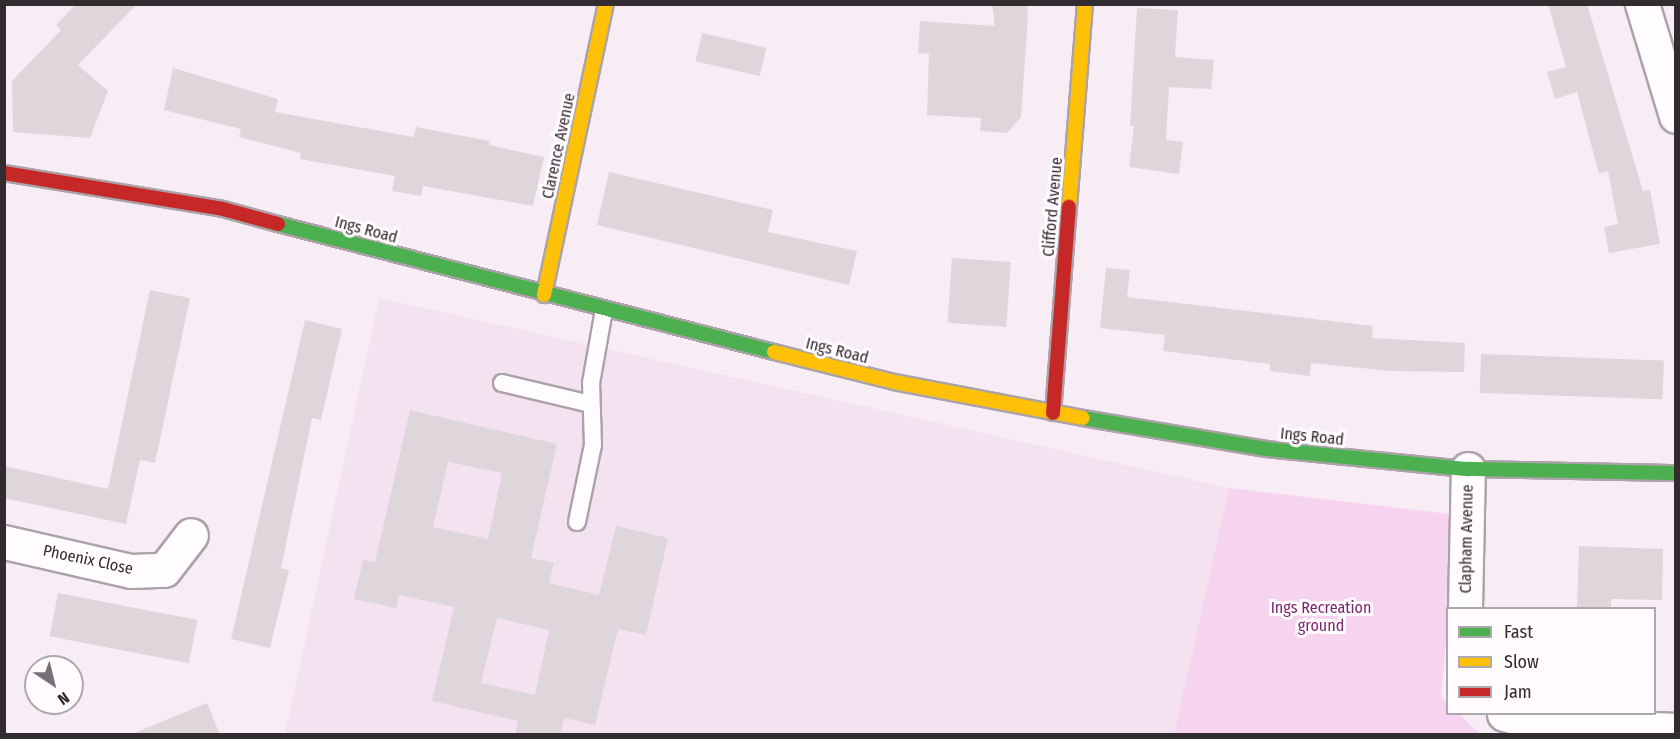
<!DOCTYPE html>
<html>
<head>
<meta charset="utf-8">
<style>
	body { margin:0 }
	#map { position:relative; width:1680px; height:739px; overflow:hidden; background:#f8edf5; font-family:"Fira Sans Condensed",sans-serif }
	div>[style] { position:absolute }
	.built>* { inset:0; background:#f5e2f1 }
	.green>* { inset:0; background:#f6d3ee }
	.building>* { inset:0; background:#dfd6dc; transform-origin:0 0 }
	.roads { filter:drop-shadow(2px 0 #aca3a9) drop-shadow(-2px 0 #aca3a9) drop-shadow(0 2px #aca3a9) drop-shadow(0 -2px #aca3a9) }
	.lane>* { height:16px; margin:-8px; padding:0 8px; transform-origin:8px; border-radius:8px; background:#fefcfe }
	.street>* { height:33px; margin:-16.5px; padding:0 16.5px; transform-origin:16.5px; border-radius:16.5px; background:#fefcfe }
	.fast>* { height:14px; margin:-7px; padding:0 7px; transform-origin:7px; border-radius:7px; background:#4caf50 }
	.slow>* { height:14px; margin:-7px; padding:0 7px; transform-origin:7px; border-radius:7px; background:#ffc107 }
	.jam>* { height:14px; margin:-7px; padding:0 7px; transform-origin:7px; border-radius:7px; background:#c62828 }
	span { translate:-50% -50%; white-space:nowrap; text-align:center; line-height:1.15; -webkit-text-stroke:6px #fffbfe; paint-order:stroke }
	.street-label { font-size:16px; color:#322b30 }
	.park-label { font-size:16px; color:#7a286e }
	.frame { position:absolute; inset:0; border:6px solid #322b30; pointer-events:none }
	.legend { position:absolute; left:1446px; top:607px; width:210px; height:108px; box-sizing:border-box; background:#fffbfe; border:2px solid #ada8ac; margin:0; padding:8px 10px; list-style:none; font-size:18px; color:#322b30 }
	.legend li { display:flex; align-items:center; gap:12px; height:30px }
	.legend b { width:30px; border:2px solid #ada8ac }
	.north { position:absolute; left:24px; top:655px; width:60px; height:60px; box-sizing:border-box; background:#fffbfe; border:2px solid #ada8ac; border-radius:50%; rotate:145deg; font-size:16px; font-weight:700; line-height:24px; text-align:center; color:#322b30 }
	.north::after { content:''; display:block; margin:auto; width:21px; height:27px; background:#776f75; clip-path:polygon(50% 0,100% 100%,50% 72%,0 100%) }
</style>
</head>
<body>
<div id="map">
	<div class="built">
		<i style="clip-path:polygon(379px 298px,1229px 488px,1174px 734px,285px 734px)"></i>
	</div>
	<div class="green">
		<i style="clip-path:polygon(1229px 488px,1458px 515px,1441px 696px,1447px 703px,1448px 714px,1459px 714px,1480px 734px,1174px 734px)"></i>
	</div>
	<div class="building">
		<i style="clip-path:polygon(76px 4px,137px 4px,78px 65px,108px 91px,90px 138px,13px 132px,12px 81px,61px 30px,56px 25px)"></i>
		<i style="clip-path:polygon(992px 4px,1027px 4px,1028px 16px,1021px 117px,1007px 133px,980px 131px,981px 118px,927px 115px,929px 54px,918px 53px,920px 21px,995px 26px)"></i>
		<i style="clip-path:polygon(1548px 4px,1587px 4px,1643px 191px,1650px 190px,1660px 244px,1609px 253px,1604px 227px,1618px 224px,1608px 171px,1599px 174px,1577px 92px,1555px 99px,1547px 72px,1566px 67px)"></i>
		<i style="clip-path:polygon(1137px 8px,1178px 10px,1175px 57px,1214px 60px,1211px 89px,1169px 87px,1166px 140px,1183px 142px,1179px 174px,1129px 167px,1134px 126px,1130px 126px)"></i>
		<i style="left:702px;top:33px;width:66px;height:29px;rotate:13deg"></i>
		<i style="clip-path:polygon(173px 68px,278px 99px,275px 112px,414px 137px,416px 127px,490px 141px,489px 145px,544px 157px,533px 206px,423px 186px,421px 196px,392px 191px,395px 176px,300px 159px,301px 153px,239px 137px,241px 129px,164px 110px)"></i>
		<i style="clip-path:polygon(609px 172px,773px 210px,768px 232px,857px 251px,849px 285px,597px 225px)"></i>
		<i style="left:952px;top:258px;width:59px;height:65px;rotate:4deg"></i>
		<i style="clip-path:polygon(1106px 268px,1130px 270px,1127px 297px,1373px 326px,1372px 338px,1465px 343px,1464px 372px,1391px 371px,1311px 363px,1310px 376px,1270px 371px,1270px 364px,1163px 351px,1165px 335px,1100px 328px)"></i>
		<i style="clip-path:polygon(150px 290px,190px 298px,155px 463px,140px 460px,126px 524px,4px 498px,4px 466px,108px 489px)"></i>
		<i style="clip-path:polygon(305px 320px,342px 329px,321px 420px,312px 418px,281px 568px,289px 570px,270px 648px,231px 639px)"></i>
		<i style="left:1481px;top:354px;width:183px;height:39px;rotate:2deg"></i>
		<i style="clip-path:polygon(evenodd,410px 410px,557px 444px,531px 558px,554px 563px,549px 583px,599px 595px,616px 526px,668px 538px,646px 635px,618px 629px,595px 725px,564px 718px,560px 735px,515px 735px,518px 721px,432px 701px,454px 607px,399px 595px,396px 608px,354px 599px,363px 560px,375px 562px,410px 410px,448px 462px,502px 473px,488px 539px,433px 527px,448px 462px,410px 410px,497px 618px,549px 630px,535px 695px,481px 683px,497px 618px)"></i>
		<i style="clip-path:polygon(1579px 546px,1663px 549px,1662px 600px,1611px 599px,1611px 609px,1577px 609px)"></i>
		<i style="left:58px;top:593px;width:142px;height:44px;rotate:11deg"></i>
		<i style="clip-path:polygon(207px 703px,220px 735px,132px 735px,132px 734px)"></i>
	</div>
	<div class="roads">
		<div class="lane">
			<i style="left:502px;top:383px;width:91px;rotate:13.3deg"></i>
			<i style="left:577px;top:522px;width:79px;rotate:-78.3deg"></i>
			<i style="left:593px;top:445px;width:62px;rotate:-91.8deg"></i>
			<i style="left:591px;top:383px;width:74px;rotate:-79.9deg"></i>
		</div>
		<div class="street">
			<i style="left:1642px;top:4px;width:117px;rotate:73.1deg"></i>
			<i style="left:4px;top:542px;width:130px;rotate:12.9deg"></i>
			<i style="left:131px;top:571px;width:33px;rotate:-2deg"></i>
			<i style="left:164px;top:570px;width:44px;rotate:-52.4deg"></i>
			<i style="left:1465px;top:608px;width:139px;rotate:-88.8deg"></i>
			<i style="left:1504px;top:714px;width:39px;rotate:15deg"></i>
			<i style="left:1542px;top:724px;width:134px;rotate:2.6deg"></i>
		</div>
		<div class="fast">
			<i style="left:278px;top:224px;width:512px;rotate:14.47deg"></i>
			<i style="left:1083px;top:418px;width:186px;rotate:9.6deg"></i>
			<i style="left:1266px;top:449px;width:203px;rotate:5.7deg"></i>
			<i style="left:1468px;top:469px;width:208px;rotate:1.1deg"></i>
		</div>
		<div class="slow">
			<i style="left:1069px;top:207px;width:204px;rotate:-85.5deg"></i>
			<i style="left:544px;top:295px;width:298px;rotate:-78deg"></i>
			<i style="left:774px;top:352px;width:124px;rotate:14deg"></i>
			<i style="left:894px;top:382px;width:192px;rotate:10.8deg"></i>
		</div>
		<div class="jam">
			<i style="left:4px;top:173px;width:222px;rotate:9.3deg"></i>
			<i style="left:223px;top:209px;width:57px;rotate:15.3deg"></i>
			<i style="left:1053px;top:413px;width:207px;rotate:-85.6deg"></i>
		</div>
	</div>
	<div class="street-label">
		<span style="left:559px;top:146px;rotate:-78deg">Clarence Avenue</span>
		<span style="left:1053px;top:207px;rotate:-85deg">Clifford Avenue</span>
		<span style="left:366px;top:230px;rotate:15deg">Ings Road</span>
		<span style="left:837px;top:351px;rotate:14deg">Ings Road</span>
		<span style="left:1312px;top:437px;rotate:6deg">Ings Road</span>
		<span style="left:1467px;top:539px;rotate:-89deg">Clapham Avenue</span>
		<span style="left:88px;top:560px;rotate:12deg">Phoenix Close</span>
	</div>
	<div class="park-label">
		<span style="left:1321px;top:617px">Ings Recreation<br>ground</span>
	</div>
	<div class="frame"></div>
	<ul class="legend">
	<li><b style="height:8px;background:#4caf50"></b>Fast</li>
	<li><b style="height:8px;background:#ffc107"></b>Slow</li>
	<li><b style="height:8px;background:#c62828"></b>Jam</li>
	</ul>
	<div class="north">N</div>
</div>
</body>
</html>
